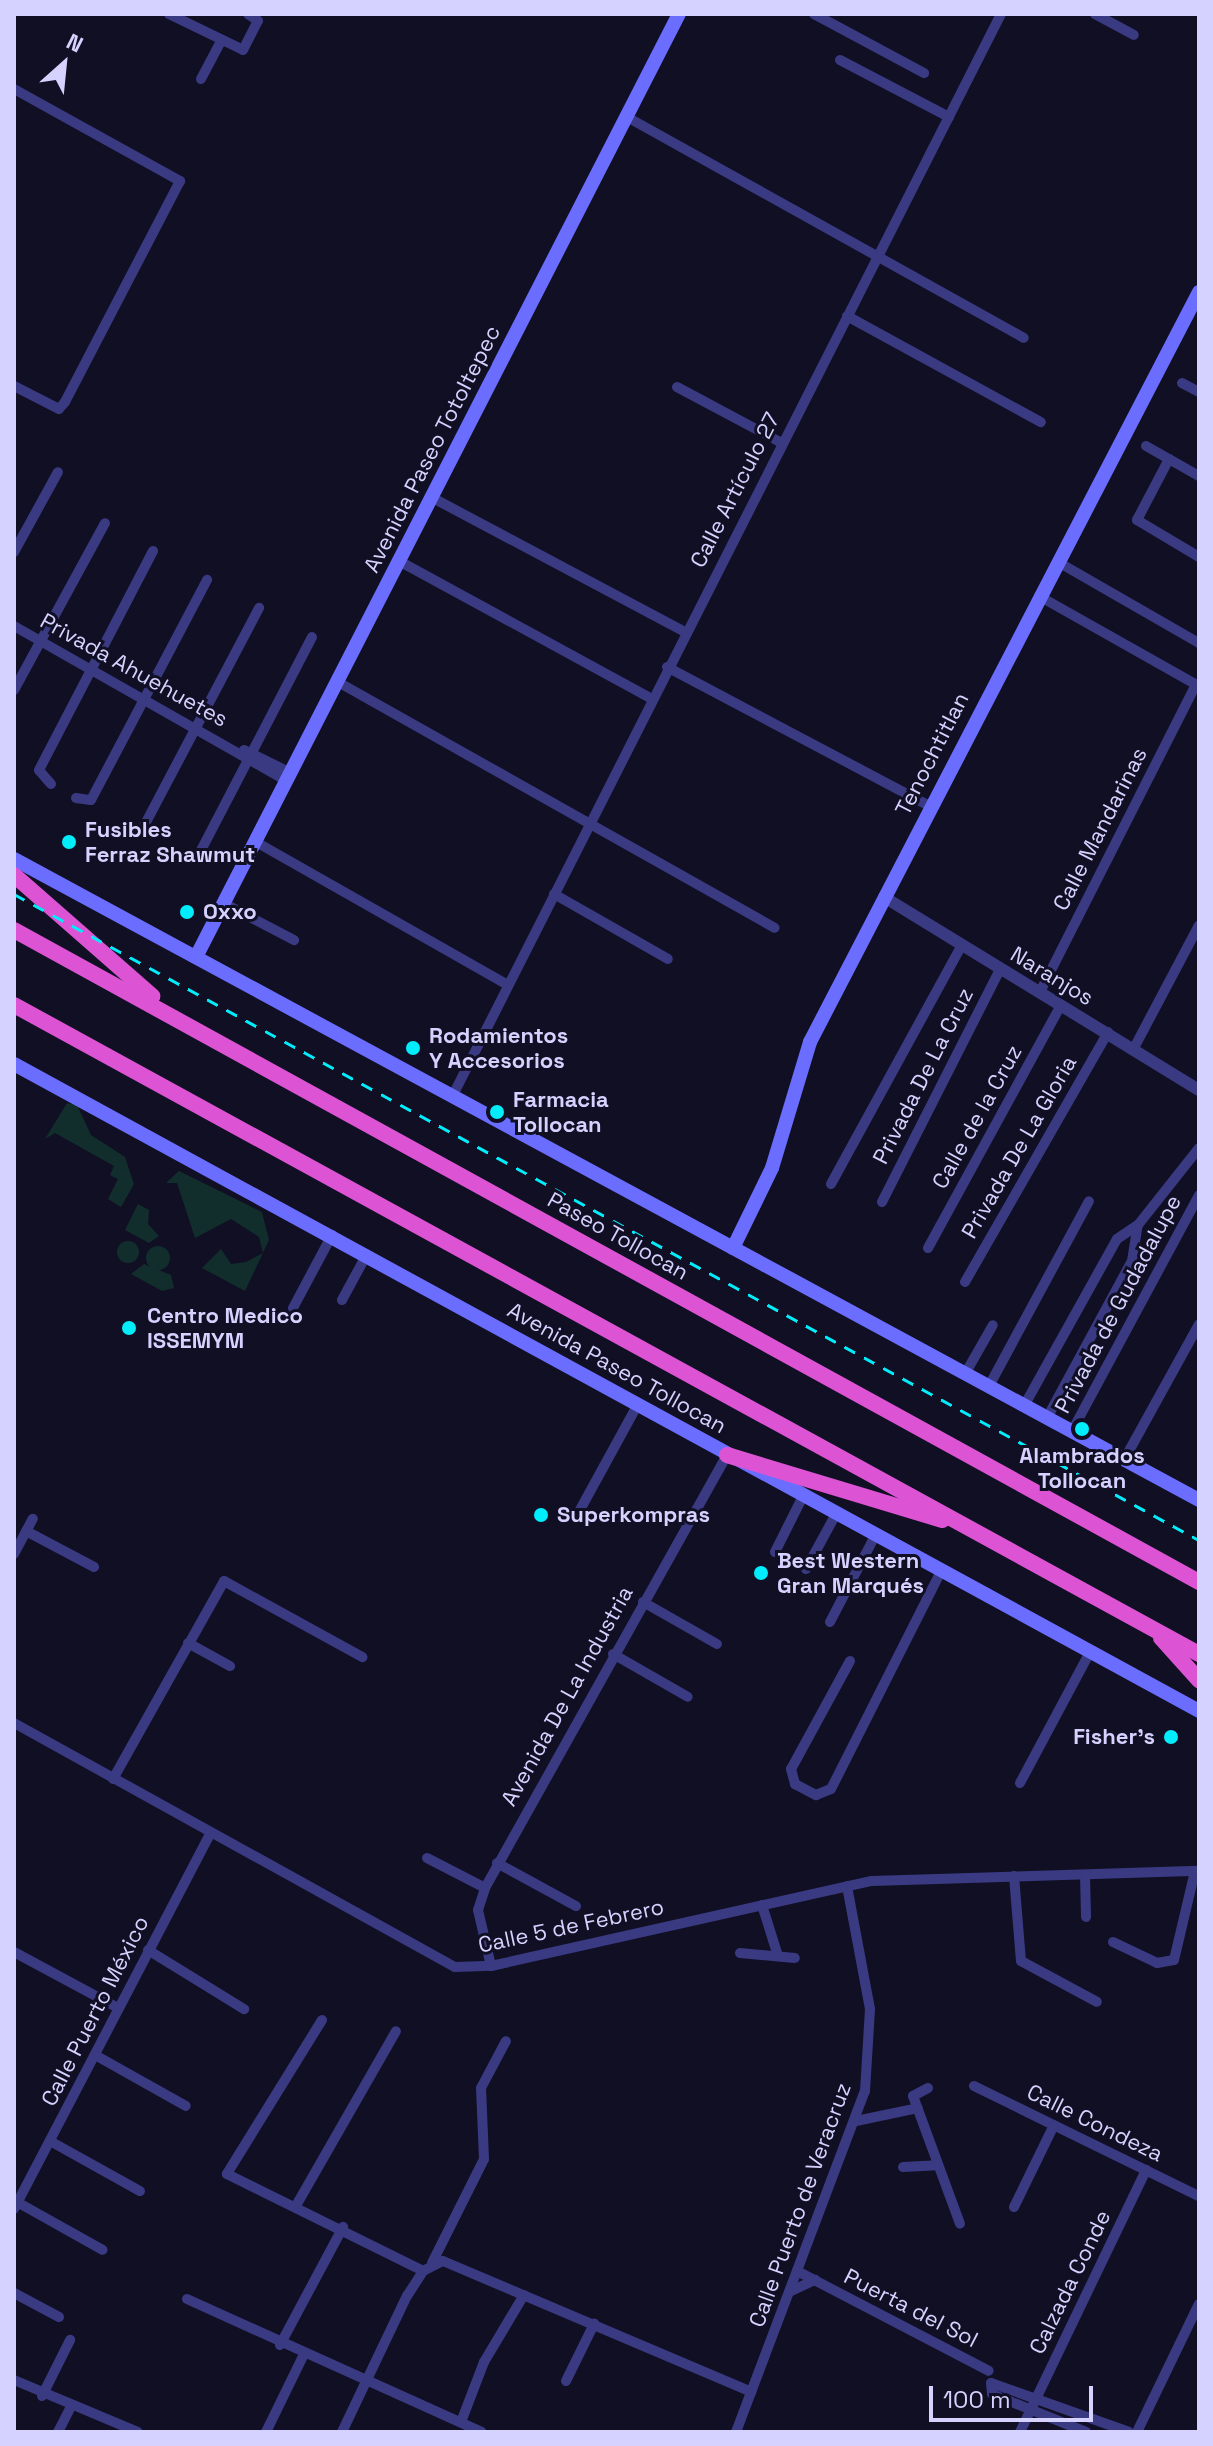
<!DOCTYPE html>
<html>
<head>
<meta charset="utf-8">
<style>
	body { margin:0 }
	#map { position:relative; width:1213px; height:2446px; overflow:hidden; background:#110f24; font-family:"Space Grotesk",sans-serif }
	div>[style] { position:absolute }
	.green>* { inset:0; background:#122e2c }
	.round { border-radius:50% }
	.minor>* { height:10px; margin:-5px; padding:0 5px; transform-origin:5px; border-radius:5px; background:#3a3a83 }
	.tertiary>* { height:12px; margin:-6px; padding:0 6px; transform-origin:6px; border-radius:6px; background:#3a3a83 }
	.secondary>* { height:14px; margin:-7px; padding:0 7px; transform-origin:7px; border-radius:7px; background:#6a6dfe }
	.trunk>* { height:16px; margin:-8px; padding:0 8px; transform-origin:8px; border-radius:8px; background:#dc54d4 }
	.rail>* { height:3px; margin-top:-1.5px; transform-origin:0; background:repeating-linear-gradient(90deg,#02edfb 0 12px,transparent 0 22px) }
	.dots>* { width:22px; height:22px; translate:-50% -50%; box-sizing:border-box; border:4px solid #110f24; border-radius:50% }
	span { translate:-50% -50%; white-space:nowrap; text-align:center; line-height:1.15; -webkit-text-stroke:6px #110f24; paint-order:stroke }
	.street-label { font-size:22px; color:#d5d2ff }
	.poi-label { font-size:22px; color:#d5d2ff; font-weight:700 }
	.left { translate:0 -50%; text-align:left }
	.right { translate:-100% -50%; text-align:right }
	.frame { position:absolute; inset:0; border:16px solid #d5d2ff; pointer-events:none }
	.north { position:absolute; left:24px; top:24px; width:80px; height:80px; -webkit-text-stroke:6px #110f24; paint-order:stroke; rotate:27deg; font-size:22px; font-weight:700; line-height:32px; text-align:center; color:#d5d2ff }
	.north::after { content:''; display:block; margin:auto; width:28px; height:36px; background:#d5d2ff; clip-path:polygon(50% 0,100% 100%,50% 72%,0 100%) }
	.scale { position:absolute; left:929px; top:2386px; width:164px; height:36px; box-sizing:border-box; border:4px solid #d5d2ff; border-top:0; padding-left:10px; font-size:24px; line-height:28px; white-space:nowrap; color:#d5d2ff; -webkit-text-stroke:6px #110f24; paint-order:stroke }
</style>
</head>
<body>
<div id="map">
	<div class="green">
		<i style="clip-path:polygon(67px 1103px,77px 1105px,91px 1135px,125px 1157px,134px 1184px,121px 1207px,108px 1199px,118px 1179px,110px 1175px,114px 1166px,55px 1133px,45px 1139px)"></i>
		<i style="clip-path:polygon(179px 1171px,262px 1212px,269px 1240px,245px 1291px,202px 1268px,221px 1249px,231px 1264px,246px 1262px,263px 1253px,259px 1237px,231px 1219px,195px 1238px,177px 1183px,166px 1183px)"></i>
		<i style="clip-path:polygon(138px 1204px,149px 1210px,148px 1224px,159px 1236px,149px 1243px,125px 1230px)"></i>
		<i class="round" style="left:117px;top:1241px;width:22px;height:22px"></i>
		<i class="round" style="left:146px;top:1246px;width:24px;height:24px"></i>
		<i style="clip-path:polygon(144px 1264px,171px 1275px,174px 1288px,162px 1291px,131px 1274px)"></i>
	</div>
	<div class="minor">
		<i style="left:169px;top:14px;width:82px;rotate:25.9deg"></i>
		<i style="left:243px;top:50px;width:33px;rotate:-63deg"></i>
		<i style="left:258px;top:21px;width:12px;rotate:-145deg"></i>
		<i style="left:814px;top:14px;width:125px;rotate:28.2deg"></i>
		<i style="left:1095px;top:14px;width:44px;rotate:28.3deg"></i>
		<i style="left:840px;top:60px;width:123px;rotate:27.6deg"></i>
		<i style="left:201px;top:79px;width:43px;rotate:-62.2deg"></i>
		<i style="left:14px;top:89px;width:190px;rotate:29deg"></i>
		<i style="left:180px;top:181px;width:249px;rotate:117.5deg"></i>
		<i style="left:65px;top:402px;width:9px;rotate:131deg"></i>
		<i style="left:59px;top:409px;width:51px;rotate:-152.9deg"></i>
		<i style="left:627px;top:117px;width:454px;rotate:29.1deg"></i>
		<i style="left:847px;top:316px;width:221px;rotate:28.7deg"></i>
		<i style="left:1182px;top:383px;width:19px;rotate:28deg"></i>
		<i style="left:677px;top:387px;width:119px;rotate:28.1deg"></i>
		<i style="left:1146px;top:446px;width:61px;rotate:29.5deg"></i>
		<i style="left:1169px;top:459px;width:69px;rotate:117.7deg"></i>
		<i style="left:1137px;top:520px;width:72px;rotate:30.8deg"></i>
		<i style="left:431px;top:497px;width:288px;rotate:28deg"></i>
		<i style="left:14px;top:552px;width:91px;rotate:-61.2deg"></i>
		<i style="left:399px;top:561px;width:288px;rotate:28.6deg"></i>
		<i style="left:1058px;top:562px;width:163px;rotate:29.9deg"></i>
		<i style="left:1039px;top:596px;width:184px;rotate:29.4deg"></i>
		<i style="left:14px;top:626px;width:314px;rotate:29.6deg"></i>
		<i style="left:667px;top:667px;width:297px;rotate:27.9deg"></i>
		<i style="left:338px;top:682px;width:501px;rotate:29.38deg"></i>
		<i style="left:14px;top:690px;width:190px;rotate:-61.4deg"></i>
		<i style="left:244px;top:750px;width:52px;rotate:26.1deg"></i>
		<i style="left:51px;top:784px;width:18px;rotate:-131deg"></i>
		<i style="left:39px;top:770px;width:247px;rotate:-62.5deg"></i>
		<i style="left:76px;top:798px;width:15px;rotate:8deg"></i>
		<i style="left:91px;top:800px;width:249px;rotate:-62.2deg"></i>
		<i style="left:143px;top:828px;width:249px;rotate:-62.2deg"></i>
		<i style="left:256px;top:842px;width:290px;rotate:29.6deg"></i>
		<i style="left:197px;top:858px;width:249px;rotate:-62.5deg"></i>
		<i style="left:554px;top:894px;width:131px;rotate:29.7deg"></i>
		<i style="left:225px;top:904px;width:78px;rotate:27.6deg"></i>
		<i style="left:1040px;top:992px;width:345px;rotate:-63.1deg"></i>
		<i style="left:1134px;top:1048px;width:139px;rotate:-62.1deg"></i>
		<i style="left:452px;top:1097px;width:1214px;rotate:-63.12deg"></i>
		<i style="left:831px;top:1184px;width:273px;rotate:-61.3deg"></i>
		<i style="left:882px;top:1202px;width:261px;rotate:-63.1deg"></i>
		<i style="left:928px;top:1248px;width:277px;rotate:-61.3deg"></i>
		<i style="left:965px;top:1282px;width:288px;rotate:-60.2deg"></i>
		<i style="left:342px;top:1300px;width:52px;rotate:-61.5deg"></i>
		<i style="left:293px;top:1308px;width:83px;rotate:-61.9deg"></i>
		<i style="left:965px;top:1374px;width:56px;rotate:-60.3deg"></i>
		<i style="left:989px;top:1386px;width:210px;rotate:-61.6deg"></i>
		<i style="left:1024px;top:1406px;width:191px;rotate:-60.9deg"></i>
		<i style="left:1117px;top:1239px;width:25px;rotate:-34deg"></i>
		<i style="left:1138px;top:1225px;width:98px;rotate:-51.6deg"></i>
		<i style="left:1047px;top:1418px;width:179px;rotate:-61.6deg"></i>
		<i style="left:1132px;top:1261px;width:36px;rotate:-81deg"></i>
		<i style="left:1072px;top:1431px;width:268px;rotate:-61.7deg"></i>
		<i style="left:1124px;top:1460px;width:155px;rotate:-61.1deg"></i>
		<i style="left:575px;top:1519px;width:131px;rotate:-61.3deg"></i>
		<i style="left:26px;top:1531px;width:77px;rotate:27.9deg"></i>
		<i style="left:775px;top:1552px;width:63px;rotate:-63.4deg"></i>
		<i style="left:14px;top:1554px;width:40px;rotate:-62deg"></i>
		<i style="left:806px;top:1569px;width:63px;rotate:-61.4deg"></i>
		<i style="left:643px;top:1602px;width:85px;rotate:29.6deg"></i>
		<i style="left:830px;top:1622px;width:97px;rotate:-62.4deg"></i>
		<i style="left:188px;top:1643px;width:48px;rotate:28.7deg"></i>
		<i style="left:613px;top:1654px;width:86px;rotate:29.8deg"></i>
		<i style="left:850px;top:1661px;width:123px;rotate:118.6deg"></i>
		<i style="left:791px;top:1769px;width:16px;rotate:75deg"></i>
		<i style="left:795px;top:1784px;width:24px;rotate:28deg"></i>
		<i style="left:816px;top:1795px;width:16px;rotate:-22deg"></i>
		<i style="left:831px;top:1789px;width:244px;rotate:-63.2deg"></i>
		<i style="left:14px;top:1723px;width:504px;rotate:28.96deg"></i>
		<i style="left:455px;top:1967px;width:36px;rotate:-2deg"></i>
		<i style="left:491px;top:1966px;width:390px;rotate:-12.6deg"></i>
		<i style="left:872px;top:1881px;width:327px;rotate:-1.8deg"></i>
		<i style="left:113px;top:1779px;width:227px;rotate:-60.7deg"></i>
		<i style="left:224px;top:1581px;width:158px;rotate:28.8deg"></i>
		<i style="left:1020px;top:1783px;width:149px;rotate:-61.9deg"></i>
		<i style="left:427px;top:1858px;width:65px;rotate:27.3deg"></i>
		<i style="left:497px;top:1863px;width:90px;rotate:28.6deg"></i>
		<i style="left:1085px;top:1875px;width:42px;rotate:88.6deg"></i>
		<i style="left:1014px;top:1876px;width:85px;rotate:85.3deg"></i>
		<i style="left:1021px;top:1961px;width:86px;rotate:28.3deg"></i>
		<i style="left:762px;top:1905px;width:53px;rotate:72.6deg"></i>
		<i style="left:1113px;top:1942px;width:49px;rotate:25.5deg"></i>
		<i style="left:1157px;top:1963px;width:17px;rotate:-10deg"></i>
		<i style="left:1174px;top:1960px;width:91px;rotate:-76.7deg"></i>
		<i style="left:148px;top:1950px;width:113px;rotate:31.6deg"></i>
		<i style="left:14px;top:1952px;width:118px;rotate:28.3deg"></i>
		<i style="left:740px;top:1953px;width:55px;rotate:5.2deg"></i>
		<i style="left:491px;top:1966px;width:57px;rotate:-103.1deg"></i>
		<i style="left:478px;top:1910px;width:23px;rotate:-72deg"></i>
		<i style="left:485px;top:1888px;width:496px;rotate:-60.8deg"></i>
		<i style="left:322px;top:2020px;width:181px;rotate:121.7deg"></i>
		<i style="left:227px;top:2174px;width:219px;rotate:26.3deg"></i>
		<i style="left:95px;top:2055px;width:104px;rotate:29.3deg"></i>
		<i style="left:974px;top:2086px;width:250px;rotate:26.1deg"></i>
		<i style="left:928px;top:2088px;width:17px;rotate:152deg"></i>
		<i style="left:913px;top:2096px;width:136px;rotate:69.8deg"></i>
		<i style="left:856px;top:2121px;width:63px;rotate:-11.8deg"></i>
		<i style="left:50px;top:2141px;width:103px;rotate:29.1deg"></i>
		<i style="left:903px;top:2167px;width:34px;rotate:-3deg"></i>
		<i style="left:17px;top:2202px;width:98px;rotate:29.2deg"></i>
		<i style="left:297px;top:2204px;width:199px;rotate:-60.2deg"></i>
		<i style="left:1014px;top:2207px;width:91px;rotate:-64deg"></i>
		<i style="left:14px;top:2209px;width:425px;rotate:-62.4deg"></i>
		<i style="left:432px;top:2263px;width:116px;rotate:-63.4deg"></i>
		<i style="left:484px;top:2159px;width:71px;rotate:-92.4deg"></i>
		<i style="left:481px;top:2088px;width:53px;rotate:-62deg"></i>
		<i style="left:797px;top:2271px;width:216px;rotate:27.5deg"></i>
		<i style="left:789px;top:2292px;width:29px;rotate:-25deg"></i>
		<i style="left:14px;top:2293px;width:51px;rotate:28.1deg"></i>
		<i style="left:187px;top:2299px;width:323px;rotate:24.3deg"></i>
		<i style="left:280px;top:2345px;width:134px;rotate:-61.9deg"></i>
		<i style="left:14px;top:2380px;width:134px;rotate:22.8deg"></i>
		<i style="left:566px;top:2381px;width:64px;rotate:-63.8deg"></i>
		<i style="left:42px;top:2396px;width:63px;rotate:-63.4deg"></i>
		<i style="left:461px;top:2422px;width:64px;rotate:-69deg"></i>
		<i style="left:484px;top:2362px;width:78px;rotate:-59.2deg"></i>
		<i style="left:58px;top:2432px;width:27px;rotate:-63deg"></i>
		<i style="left:266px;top:2432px;width:85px;rotate:-64deg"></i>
		<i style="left:342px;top:2432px;width:151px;rotate:-64.5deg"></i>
		<i style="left:407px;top:2296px;width:30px;rotate:-57deg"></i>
		<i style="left:423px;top:2271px;width:22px;rotate:-27deg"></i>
		<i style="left:443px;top:2261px;width:335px;rotate:23deg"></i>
		<i style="left:736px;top:2432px;width:365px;rotate:-69.3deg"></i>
		<i style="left:865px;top:2091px;width:82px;rotate:-86.5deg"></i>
		<i style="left:870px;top:2009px;width:125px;rotate:-100.6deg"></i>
		<i style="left:1020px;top:2432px;width:291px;rotate:-64.3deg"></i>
		<i style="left:1086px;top:2432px;width:101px;rotate:-158deg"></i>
		<i style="left:992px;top:2394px;width:11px;rotate:-95deg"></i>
		<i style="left:991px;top:2383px;width:146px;rotate:19.5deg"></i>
		<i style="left:1137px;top:2432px;width:142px;rotate:-64.2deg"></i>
	</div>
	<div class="tertiary">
		<i style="left:884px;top:897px;width:369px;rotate:31.5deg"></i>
	</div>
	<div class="secondary">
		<i style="left:14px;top:859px;width:1347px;rotate:28.41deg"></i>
		<i style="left:196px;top:957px;width:1059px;rotate:-62.88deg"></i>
		<i style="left:14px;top:1064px;width:1350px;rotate:28.63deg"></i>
		<i style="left:733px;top:1248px;width:89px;rotate:-64deg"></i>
		<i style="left:772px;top:1168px;width:132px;rotate:-73.2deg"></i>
		<i style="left:810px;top:1042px;width:845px;rotate:-62.59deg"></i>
	</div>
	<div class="trunk">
		<i style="left:14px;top:875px;width:184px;rotate:41.2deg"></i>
		<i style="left:14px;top:930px;width:1353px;rotate:28.82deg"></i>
		<i style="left:14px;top:1005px;width:1351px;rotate:28.71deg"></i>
		<i style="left:727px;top:1455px;width:225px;rotate:16.8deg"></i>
		<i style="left:1161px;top:1638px;width:57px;rotate:47.9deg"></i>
	</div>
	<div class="rail">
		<i style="left:14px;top:894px;width:1350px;rotate:28.6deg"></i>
	</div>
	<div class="dots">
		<i style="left:69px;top:842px;background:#02edfb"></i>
		<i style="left:187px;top:912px;background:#02edfb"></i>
		<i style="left:413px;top:1048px;background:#02edfb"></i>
		<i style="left:497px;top:1112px;background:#02edfb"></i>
		<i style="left:129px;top:1328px;background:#02edfb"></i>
		<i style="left:1082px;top:1429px;background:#02edfb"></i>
		<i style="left:541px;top:1515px;background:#02edfb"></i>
		<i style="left:761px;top:1573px;background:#02edfb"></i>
		<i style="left:1171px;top:1737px;background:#02edfb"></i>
	</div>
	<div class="street-label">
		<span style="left:432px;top:449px;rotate:-63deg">Avenida Paseo Totoltepec</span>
		<span style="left:735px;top:490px;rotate:-63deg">Calle Artículo 27</span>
		<span style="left:134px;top:670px;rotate:29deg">Privada Ahuehuetes</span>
		<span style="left:932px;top:754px;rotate:-63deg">Tenochtitlan</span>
		<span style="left:1100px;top:829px;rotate:-63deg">Calle Mandarinas</span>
		<span style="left:1052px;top:976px;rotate:31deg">Naranjos</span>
		<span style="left:923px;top:1076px;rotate:-63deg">Privada De La Cruz</span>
		<span style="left:977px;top:1117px;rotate:-61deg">Calle de la Cruz</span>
		<span style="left:1019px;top:1147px;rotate:-60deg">Privada De La Gloria</span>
		<span style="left:618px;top:1236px;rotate:29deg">Paseo Tollocan</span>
		<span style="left:1118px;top:1304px;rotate:-62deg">Privada de Gudadalupe</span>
		<span style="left:617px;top:1368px;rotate:29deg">Avenida Paseo Tollocan</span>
		<span style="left:567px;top:1696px;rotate:-61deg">Avenida De La Industria</span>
		<span style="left:571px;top:1926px;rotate:-12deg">Calle 5 de Febrero</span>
		<span style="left:95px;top:2011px;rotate:-63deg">Calle Puerto México</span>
		<span style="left:1095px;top:2123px;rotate:26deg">Calle Condeza</span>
		<span style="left:800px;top:2205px;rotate:-70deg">Calle Puerto de Veracruz</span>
		<span style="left:1070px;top:2282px;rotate:-64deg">Calzada Conde</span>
		<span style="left:911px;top:2308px;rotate:27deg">Puerta del Sol</span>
	</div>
	<div class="poi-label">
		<span class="left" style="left:85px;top:842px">Fusibles<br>Ferraz Shawmut</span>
		<span class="left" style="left:203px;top:912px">Oxxo</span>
		<span class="left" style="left:429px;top:1048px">Rodamientos<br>Y Accesorios</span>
		<span class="left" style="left:513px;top:1112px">Farmacia<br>Tollocan</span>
		<span class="left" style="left:147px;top:1328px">Centro Medico<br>ISSEMYM</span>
		<span style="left:1082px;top:1468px">Alambrados<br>Tollocan</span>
		<span class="left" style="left:557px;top:1515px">Superkompras</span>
		<span class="left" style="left:777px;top:1573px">Best Western<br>Gran Marqués</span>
		<span class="right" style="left:1155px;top:1737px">Fisher’s</span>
	</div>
	<div class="frame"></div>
	<div class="north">N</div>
	<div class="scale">100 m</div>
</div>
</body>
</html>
